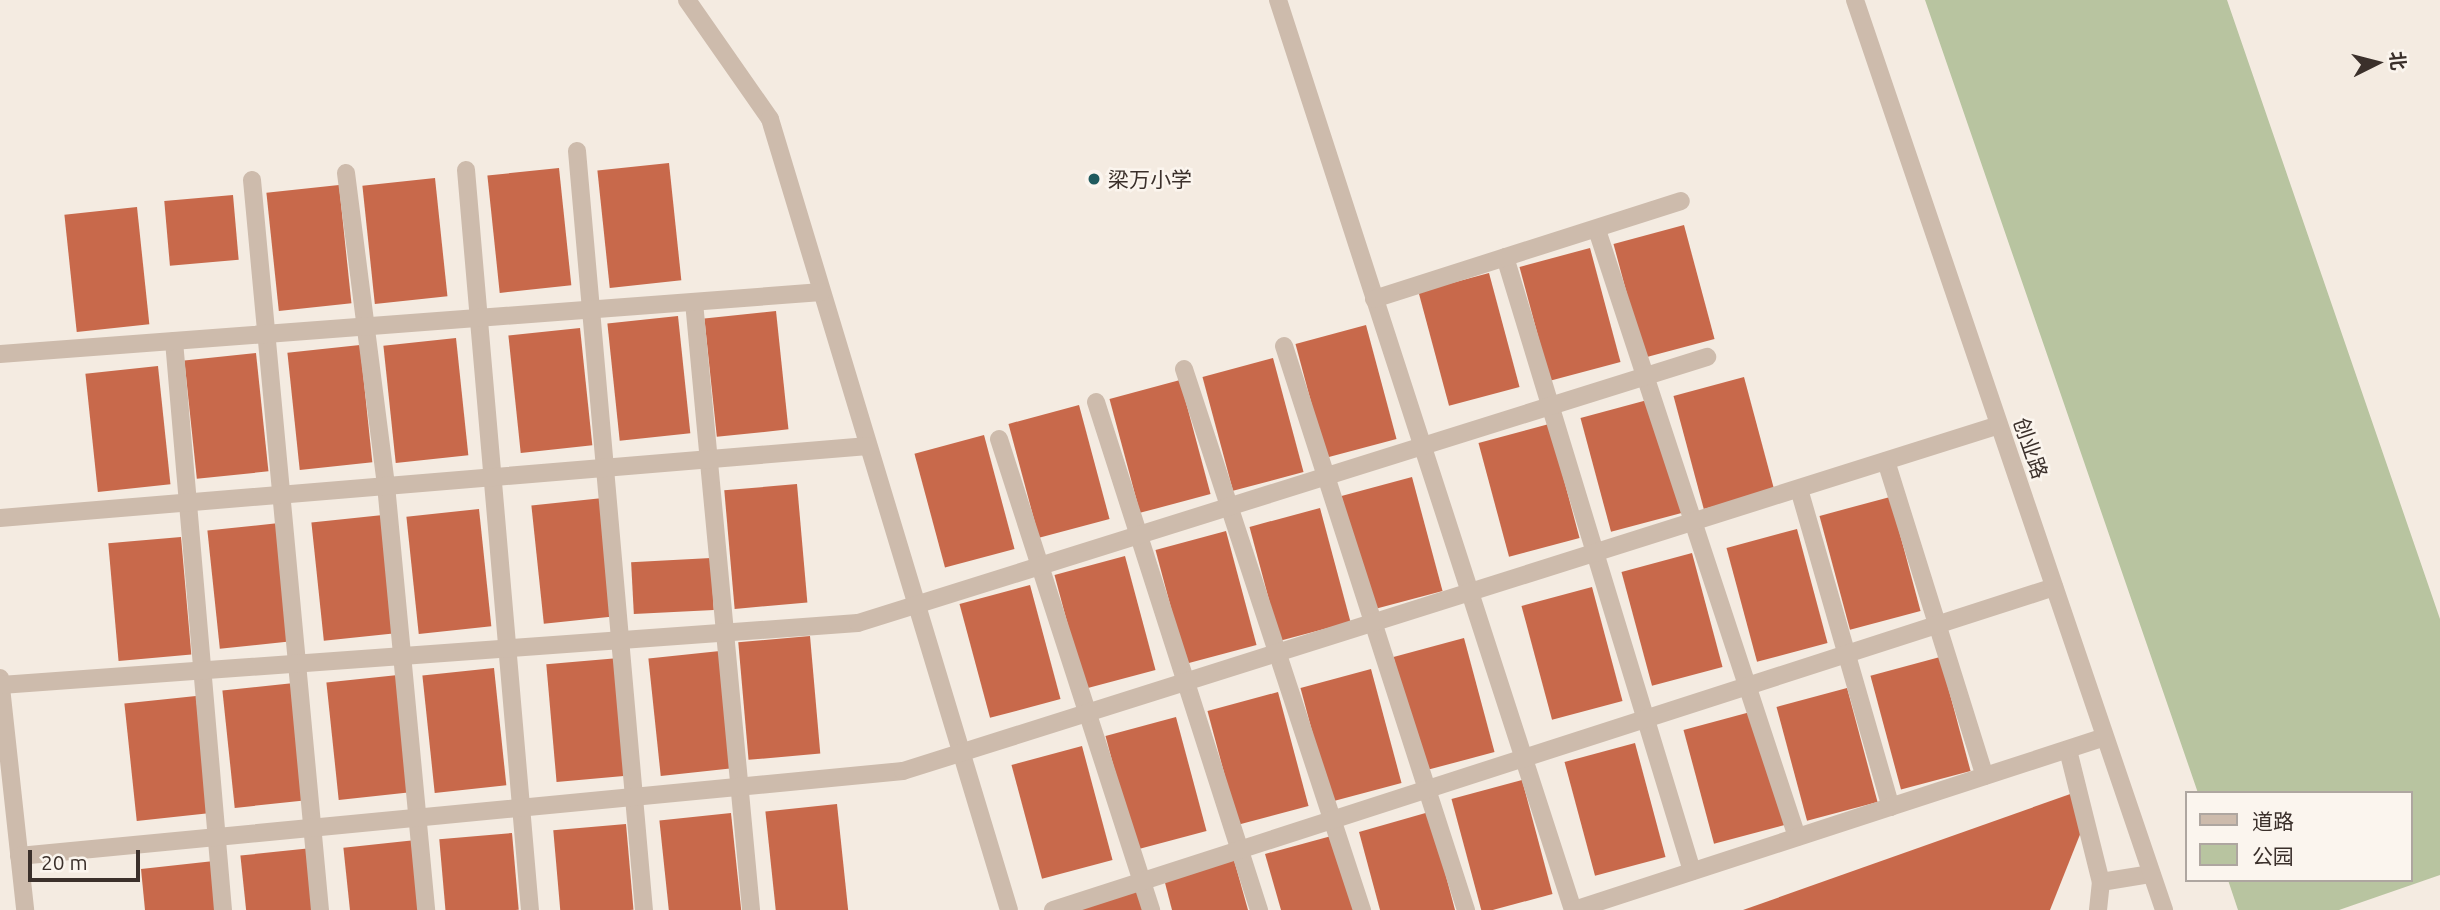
<!DOCTYPE html>
<html>
<head>
<meta charset="utf-8">
<style>
	body { margin:0 }
	#map { position:relative; width:2440px; height:910px; overflow:hidden; background:#f4ebe1; font-family:Ubuntu,"Noto Sans SC",sans-serif }
	div>[style] { position:absolute }
	.green>* { inset:0; background:#b8c4a0 }
	.building>* { inset:0; background:#c8694b; transform-origin:0 0 }
	.lane>* { height:18px; margin:-9px; padding:0 9px; transform-origin:9px; border-radius:9px; background:#cdbbac }
	.street>* { height:18px; margin:-9px; padding:0 9px; transform-origin:9px; border-radius:9px; background:#cdbbac }
	.dots>* { width:19px; height:19px; translate:-50% -50%; box-sizing:border-box; border:4px solid #fbf5ee; border-radius:50% }
	span { translate:-50% -50%; white-space:nowrap; text-align:center; line-height:1.15; -webkit-text-stroke:5px #fbf5ee; paint-order:stroke }
	.poi-label { font-size:21px; color:#3b302b }
	.left { translate:0 -50%; text-align:left }
	.street-label { font-size:21px; color:#3b302b }
	.legend { position:absolute; left:2185px; top:791px; width:228px; height:91px; box-sizing:border-box; background:#fbf5ee; border:2px solid #aea6a0; margin:0; padding:9px 12px; list-style:none; font-size:21px; color:#3b302b }
	.legend li { display:flex; align-items:center; gap:14px; height:35px }
	.legend b { width:35px; border:2px solid #aea6a0 }
	.north { position:absolute; left:2342px; top:28px; width:70px; height:70px; -webkit-text-stroke:5px #fbf5ee; paint-order:stroke; rotate:84deg; font-size:19px; font-weight:700; line-height:28px; text-align:center; color:#3b302b }
	.north::after { content:''; display:block; margin:auto; width:24px; height:32px; background:#3b302b; clip-path:polygon(50% 0,100% 100%,50% 72%,0 100%) }
	.scale { position:absolute; left:28px; top:850px; width:112px; height:32px; box-sizing:border-box; border:4px solid #3b302b; border-top:0; padding-left:9px; font-size:21px; line-height:24px; white-space:nowrap; color:#3b302b; -webkit-text-stroke:5px #fbf5ee; paint-order:stroke }
</style>
</head>
<body>
<div id="map">
	<div class="green">
		<i style="clip-path:polygon(1925px 0,2227px 0,2440px 619px,2440px 875px,2339px 910px,2238px 910px,2228px 880px,2410px 880px,2410px 793px,2198px 793px)"></i>
	</div>
	<div class="building">
		<i style="left:669px;top:163px;width:118px;height:72px;rotate:84deg"></i>
		<i style="left:559px;top:168px;width:118px;height:72px;rotate:84deg"></i>
		<i style="left:435px;top:178px;width:119px;height:73px;rotate:84deg"></i>
		<i style="left:339px;top:185px;width:119px;height:73px;rotate:84deg"></i>
		<i style="left:233px;top:195px;width:65px;height:69px;rotate:85deg"></i>
		<i style="left:137px;top:207px;width:118px;height:73px;rotate:84deg"></i>
		<i style="left:1684px;top:225px;width:118px;height:73px;rotate:75deg"></i>
		<i style="left:1590px;top:248px;width:118px;height:73px;rotate:75deg"></i>
		<i style="left:1489px;top:273px;width:118px;height:73px;rotate:75deg"></i>
		<i style="left:776px;top:311px;width:119px;height:72px;rotate:84deg"></i>
		<i style="left:678px;top:316px;width:118px;height:71px;rotate:84deg"></i>
		<i style="left:1366px;top:325px;width:118px;height:73px;rotate:75deg"></i>
		<i style="left:580px;top:328px;width:118px;height:72px;rotate:84deg"></i>
		<i style="left:456px;top:338px;width:118px;height:73px;rotate:84deg"></i>
		<i style="left:360px;top:345px;width:118px;height:73px;rotate:84deg"></i>
		<i style="left:256px;top:353px;width:119px;height:72px;rotate:84deg"></i>
		<i style="left:1273px;top:358px;width:118px;height:73px;rotate:75deg"></i>
		<i style="left:158px;top:366px;width:119px;height:73px;rotate:84deg"></i>
		<i style="left:1744px;top:377px;width:117px;height:73px;rotate:75deg"></i>
		<i style="left:1180px;top:380px;width:118px;height:73px;rotate:75deg"></i>
		<i style="left:1651px;top:399px;width:118px;height:73px;rotate:75deg"></i>
		<i style="left:1079px;top:405px;width:118px;height:73px;rotate:75deg"></i>
		<i style="left:1549px;top:424px;width:118px;height:73px;rotate:75deg"></i>
		<i style="left:984px;top:435px;width:118px;height:72px;rotate:75deg"></i>
		<i style="left:1412px;top:477px;width:118px;height:73px;rotate:75deg"></i>
		<i style="left:797px;top:484px;width:119px;height:73px;rotate:85deg"></i>
		<i style="left:1890px;top:497px;width:118px;height:73px;rotate:75deg"></i>
		<i style="left:603px;top:498px;width:119px;height:72px;rotate:84deg"></i>
		<i style="left:1320px;top:508px;width:118px;height:73px;rotate:75deg"></i>
		<i style="left:479px;top:509px;width:118px;height:73px;rotate:84deg"></i>
		<i style="left:383px;top:515px;width:119px;height:72px;rotate:84deg"></i>
		<i style="left:279px;top:523px;width:119px;height:72px;rotate:84deg"></i>
		<i style="left:1797px;top:529px;width:118px;height:73px;rotate:75deg"></i>
		<i style="left:1226px;top:531px;width:118px;height:73px;rotate:75deg"></i>
		<i style="left:181px;top:537px;width:118px;height:73px;rotate:85deg"></i>
		<i style="left:1692px;top:553px;width:118px;height:73px;rotate:75deg"></i>
		<i style="left:1125px;top:556px;width:118px;height:73px;rotate:75deg"></i>
		<i style="left:711px;top:558px;width:52px;height:80px;rotate:87deg"></i>
		<i style="left:1030px;top:585px;width:118px;height:73px;rotate:75deg"></i>
		<i style="left:1592px;top:587px;width:118px;height:73px;rotate:75deg"></i>
		<i style="left:810px;top:636px;width:118px;height:72px;rotate:85deg"></i>
		<i style="left:1464px;top:638px;width:118px;height:73px;rotate:75deg"></i>
		<i style="left:720px;top:651px;width:118px;height:72px;rotate:84deg"></i>
		<i style="left:1940px;top:657px;width:118px;height:72px;rotate:75deg"></i>
		<i style="left:619px;top:658px;width:118px;height:73px;rotate:85deg"></i>
		<i style="left:494px;top:668px;width:118px;height:72px;rotate:84deg"></i>
		<i style="left:1371px;top:669px;width:118px;height:73px;rotate:75deg"></i>
		<i style="left:398px;top:675px;width:118px;height:72px;rotate:84deg"></i>
		<i style="left:294px;top:683px;width:118px;height:72px;rotate:84deg"></i>
		<i style="left:1847px;top:688px;width:118px;height:73px;rotate:75deg"></i>
		<i style="left:1278px;top:692px;width:118px;height:73px;rotate:75deg"></i>
		<i style="left:196px;top:696px;width:118px;height:72px;rotate:84deg"></i>
		<i style="left:1754px;top:711px;width:118px;height:73px;rotate:75deg"></i>
		<i style="left:1176px;top:717px;width:118px;height:73px;rotate:75deg"></i>
		<i style="left:1635px;top:743px;width:118px;height:73px;rotate:75deg"></i>
		<i style="left:1082px;top:746px;width:118px;height:73px;rotate:75deg"></i>
		<i style="left:1522px;top:780px;width:118px;height:73px;rotate:75deg"></i>
		<i style="clip-path:polygon(2076px 792px,2081px 832px,2050px 910px,1743px 910px)"></i>
		<i style="left:837px;top:804px;width:107px;height:72px;rotate:84deg"></i>
		<i style="clip-path:polygon(1429px 812px,1455px 910px,1380px 910px,1359px 832px)"></i>
		<i style="left:731px;top:813px;width:98px;height:72px;rotate:84deg"></i>
		<i style="left:626px;top:824px;width:86px;height:73px;rotate:85deg"></i>
		<i style="left:512px;top:833px;width:77px;height:73px;rotate:85deg"></i>
		<i style="clip-path:polygon(1335px 835px,1356px 910px,1281px 910px,1265px 854px)"></i>
		<i style="left:416px;top:840px;width:70px;height:73px;rotate:84deg"></i>
		<i style="left:312px;top:848px;width:62px;height:72px;rotate:84deg"></i>
		<i style="clip-path:polygon(1234px 860px,1248px 910px,1172px 910px,1164px 879px)"></i>
		<i style="clip-path:polygon(214px 861px,218px 910px,145px 910px,141px 869px)"></i>
		<i style="clip-path:polygon(1140px 889px,1145px 910px,1065px 910px)"></i>
	</div>
	<div class="lane">
		<i style="left:687px;top:0;width:145px;rotate:55.1deg"></i>
		<i style="left:770px;top:119px;width:826px;rotate:73.19deg"></i>
		<i style="left:1278px;top:0;width:957px;rotate:72.04deg"></i>
		<i style="left:577px;top:151px;width:762px;rotate:84.96deg"></i>
		<i style="left:466px;top:170px;width:743px;rotate:85.06deg"></i>
		<i style="left:346px;top:173px;width:315px;rotate:82.7deg"></i>
		<i style="left:386px;top:485px;width:427px;rotate:84.6deg"></i>
		<i style="left:252px;top:180px;width:733px;rotate:84.68deg"></i>
		<i style="left:1597px;top:230px;width:639px;rotate:71.76deg"></i>
		<i style="left:1505px;top:257px;width:642px;rotate:73.06deg"></i>
		<i style="left:1374px;top:299px;width:322px;rotate:-17.7deg"></i>
		<i style="left:694px;top:302px;width:611px;rotate:84.64deg"></i>
		<i style="left:174px;top:341px;width:571px;rotate:85.08deg"></i>
		<i style="left:1284px;top:346px;width:593px;rotate:72.12deg"></i>
		<i style="left:0;top:354px;width:824px;rotate:-4.31deg"></i>
		<i style="left:1184px;top:369px;width:570px;rotate:71.79deg"></i>
		<i style="left:1096px;top:402px;width:534px;rotate:72.21deg"></i>
		<i style="left:999px;top:439px;width:495px;rotate:72.1deg"></i>
		<i style="left:1886px;top:461px;width:330px;rotate:72.6deg"></i>
		<i style="left:1799px;top:489px;width:331px;rotate:73.9deg"></i>
		<i style="left:0;top:518px;width:871px;rotate:-4.74deg"></i>
		<i style="left:0;top:678px;width:233px;rotate:83.8deg"></i>
		<i style="left:1px;top:685px;width:859px;rotate:-4.14deg"></i>
		<i style="left:858px;top:623px;width:890px;rotate:-17.4deg"></i>
		<i style="left:2068px;top:750px;width:136px;rotate:76deg"></i>
		<i style="left:19px;top:856px;width:888px;rotate:-5.49deg"></i>
		<i style="left:903px;top:771px;width:1149px;rotate:-17.52deg"></i>
		<i style="left:1053px;top:910px;width:1052px;rotate:-17.88deg"></i>
		<i style="left:1574px;top:910px;width:558px;rotate:-18.05deg"></i>
		<i style="left:2098px;top:910px;width:28px;rotate:-84deg"></i>
		<i style="left:2101px;top:882px;width:51px;rotate:-9.1deg"></i>
	</div>
	<div class="street">
		<i style="left:1855px;top:0;width:961px;rotate:71.24deg"></i>
	</div>
	<div class="dots">
		<i style="left:1094px;top:179px;background:#1f5a5e"></i>
	</div>
	<div class="poi-label">
		<span class="left" style="left:1108px;top:179px">梁万小学</span>
	</div>
	<div class="street-label">
		<span style="left:2031px;top:448px;rotate:71deg">创业路</span>
	</div>
	<ul class="legend">
	<li><b style="height:9px;background:#cdbbac"></b>道路</li>
	<li><b style="height:19px;background:#b8c4a0"></b>公园</li>
	</ul>
	<div class="north">北</div>
	<div class="scale">20 m</div>
</div>
</body>
</html>
